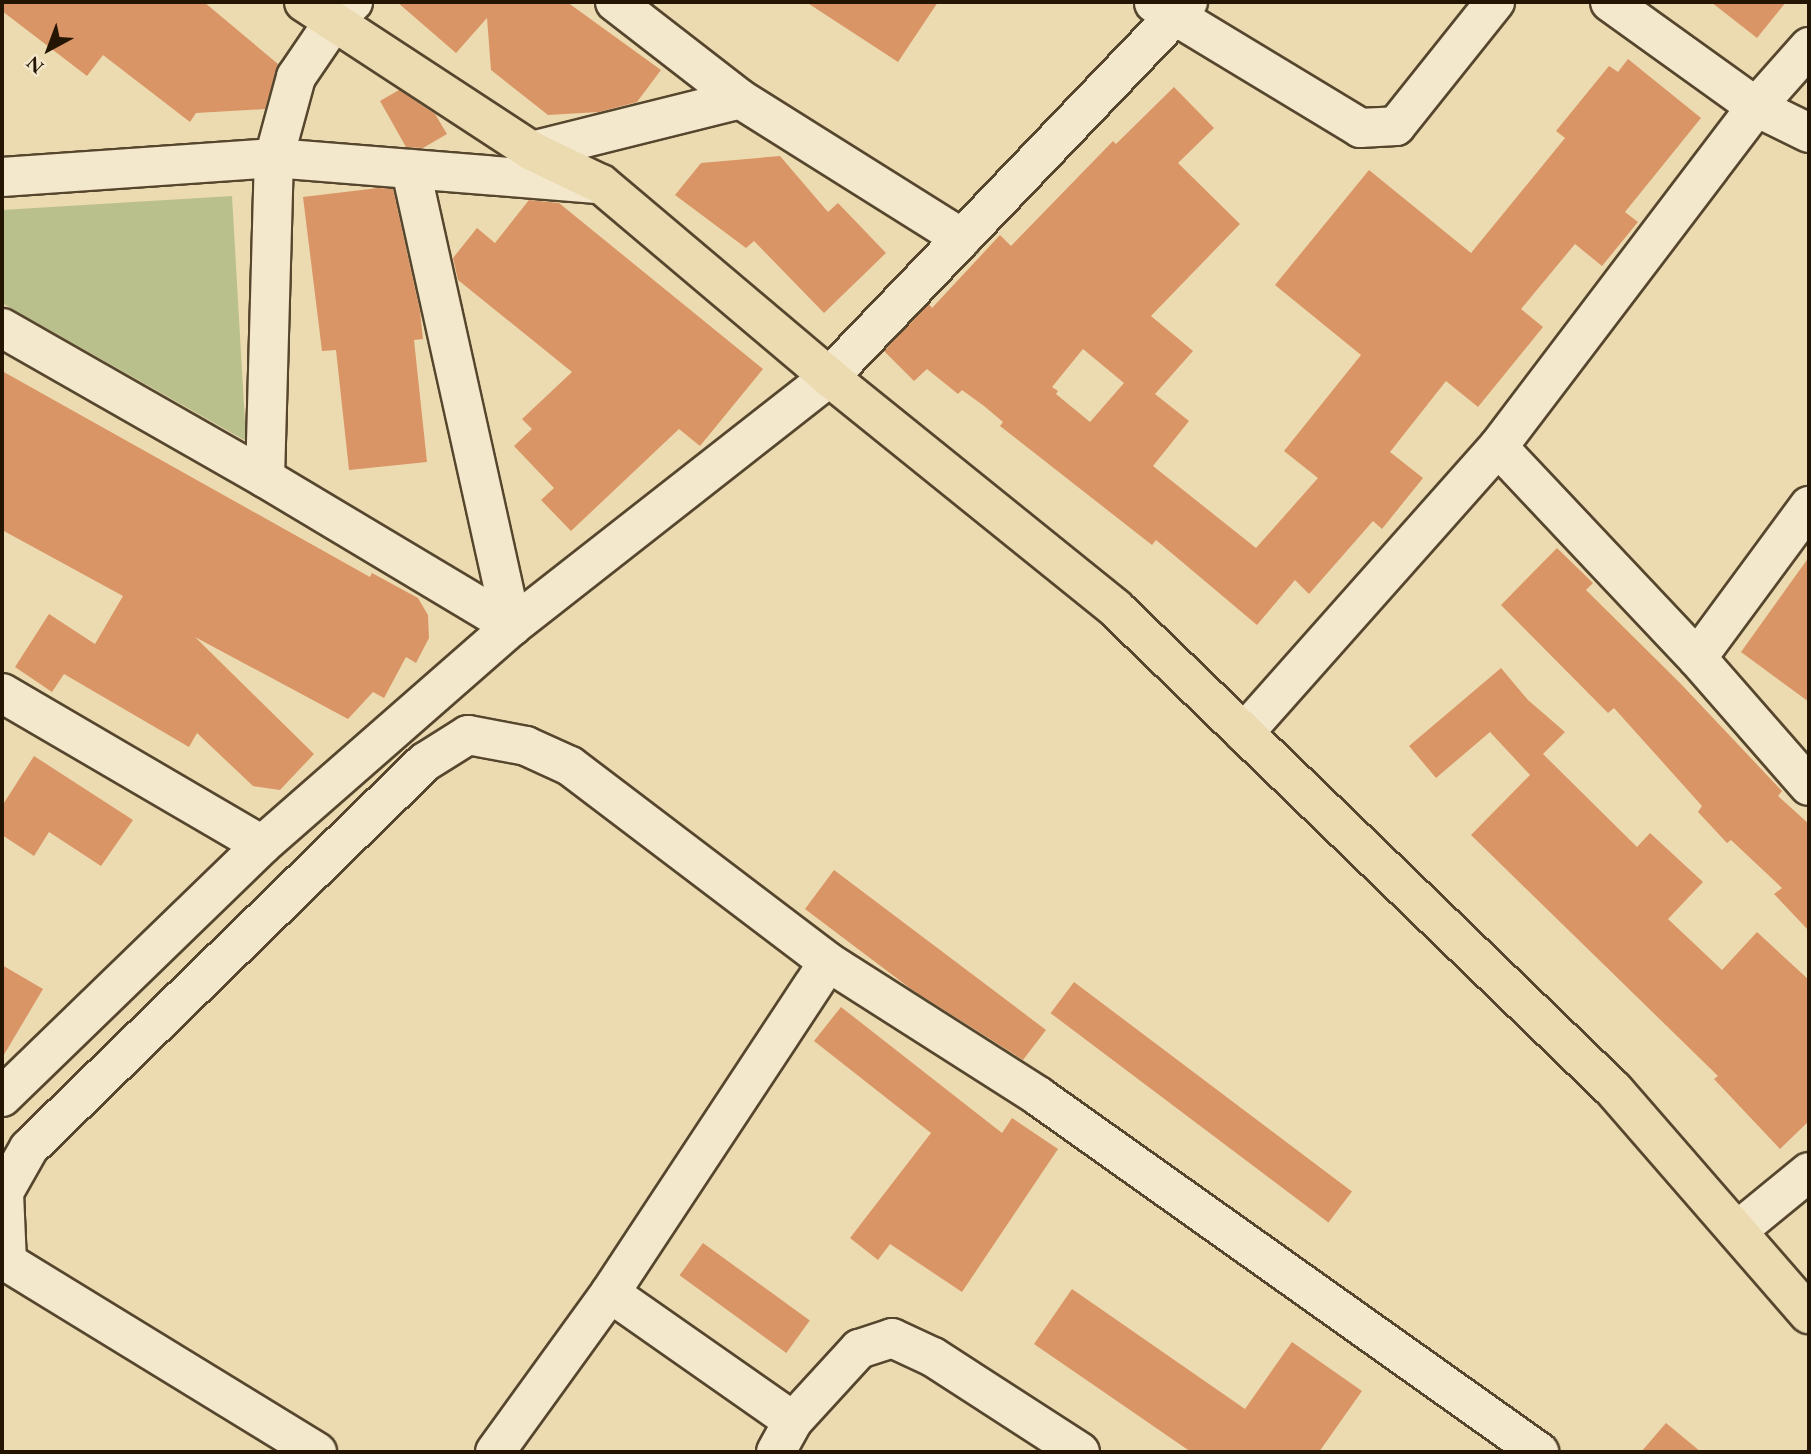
<!DOCTYPE html>
<html>
<head>
<meta charset="utf-8">
<style>
	body { margin:0 }
	#map { position:relative; width:1811px; height:1454px; overflow:hidden; background:#ecdbb0; font-family:"EB Garamond",serif }
	div>[style] { position:absolute }
	.green>* { inset:0; background:#b9c08b }
	.building>* { inset:0; background:#da9566; transform-origin:0 0 }
	.roads { filter:drop-shadow(2px 0 #56462e) drop-shadow(-2px 0 #56462e) drop-shadow(0 2px #56462e) drop-shadow(0 -2px #56462e) }
	.minor>* { height:38px; margin:-19px; padding:0 19px; transform-origin:19px; border-radius:19px; background:#f3e8cc }
	.major>* { height:38px; margin:-19px; padding:0 19px; transform-origin:19px; border-radius:19px; background:#ecdbb0 }
	span { translate:-50% -50%; white-space:nowrap; text-align:center; line-height:1.15; -webkit-text-stroke:5px #f3e8cc; paint-order:stroke }
	.frame { position:absolute; inset:0; border:4px solid #241502; pointer-events:none }
	.north { position:absolute; left:14px; top:14px; width:70px; height:70px; -webkit-text-stroke:5px #f3e8cc; paint-order:stroke; rotate:221deg; font-size:19px; font-weight:700; line-height:28px; text-align:center; color:#241502 }
	.north::after { content:''; display:block; margin:auto; width:24px; height:32px; background:#241502; clip-path:polygon(50% 0,100% 100%,50% 72%,0 100%) }
</style>
</head>
<body>
<div id="map">
	<div class="green">
		<i style="clip-path:polygon(232px 196px,246px 441px,2px 303px,2px 210px)"></i>
	</div>
	<div class="building">
		<i style="clip-path:polygon(2px 2px,204px 2px,278px 64px,265px 109px,196px 113px,190px 122px,103px 55px,87px 76px,2px 11px)"></i>
		<i style="clip-path:polygon(397px 2px,567px 2px,661px 70px,637px 102px,599px 112px,548px 115px,491px 70px,487px 18px,456px 53px)"></i>
		<i style="clip-path:polygon(806px 2px,938px 2px,898px 62px)"></i>
		<i style="clip-path:polygon(1711px 2px,1786px 2px,1757px 38px)"></i>
		<i style="clip-path:polygon(evenodd,1628px 59px,1701px 118px,1625px 212px,1638px 222px,1602px 266px,1575px 244px,1521px 309px,1543px 327px,1478px 407px,1446px 381px,1390px 452px,1423px 478px,1382px 529px,1373px 521px,1309px 594px,1295px 580px,1257px 625px,1156px 540px,1152px 545px,1000px 426px,1003px 422px,984px 406px,962px 390px,958px 394px,927px 369px,914px 381px,884px 351px,929px 304px,932px 308px,1000px 235px,1011px 246px,1113px 141px,1116px 144px,1174px 87px,1214px 128px,1178px 163px,1240px 224px,1151px 316px,1193px 351px,1155px 394px,1189px 421px,1153px 466px,1256px 548px,1318px 478px,1284px 451px,1361px 355px,1275px 285px,1369px 170px,1471px 253px,1565px 138px,1556px 131px,1609px 66px,1618px 72px,1628px 59px,1083px 349px,1124px 383px,1090px 422px,1056px 394px,1058px 391px,1052px 387px,1083px 349px)"></i>
		<i style="clip-path:polygon(399px 90px,435px 114px,447px 134px,423px 148px,406px 147px,380px 101px)"></i>
		<i style="clip-path:polygon(780px 156px,828px 212px,838px 203px,886px 253px,824px 313px,754px 241px,746px 248px,675px 195px,701px 163px)"></i>
		<i style="clip-path:polygon(378px 188px,393px 189px,420px 311px,423px 339px,414px 340px,427px 462px,349px 470px,336px 350px,322px 351px,303px 197px)"></i>
		<i style="clip-path:polygon(529px 200px,559px 203px,763px 369px,700px 446px,679px 429px,571px 531px,541px 500px,554px 488px,514px 446px,532px 429px,522px 419px,572px 372px,458px 280px,453px 258px,477px 228px,495px 243px)"></i>
		<i style="clip-path:polygon(2px 371px,370px 577px,372px 573px,418px 598px,428px 615px,429px 638px,416px 663px,406px 657px,384px 698px,373px 692px,348px 719px,195px 637px,314px 754px,280px 790px,253px 786px,197px 733px,189px 747px,64px 674px,52px 692px,15px 667px,49px 614px,95px 644px,123px 596px,2px 530px)"></i>
		<i style="clip-path:polygon(1557px 548px,1593px 583px,1586px 590px,1680px 683px,1782px 791px,1778px 796px,1809px 824px,1809px 931px,1774px 894px,1782px 888px,1731px 840px,1727px 843px,1698px 812px,1702px 806px,1614px 708px,1608px 713px,1501px 605px)"></i>
		<i style="clip-path:polygon(1809px 557px,1809px 702px,1741px 652px)"></i>
		<i style="clip-path:polygon(1501px 668px,1528px 700px,1565px 732px,1543px 754px,1637px 847px,1650px 833px,1703px 882px,1668px 919px,1722px 970px,1757px 932px,1809px 980px,1809px 1121px,1780px 1149px,1714px 1079px,1718px 1076px,1471px 835px,1530px 775px,1490px 732px,1436px 778px,1409px 746px)"></i>
		<i style="clip-path:polygon(34px 756px,133px 820px,101px 866px,49px 832px,34px 856px,2px 835px,2px 806px)"></i>
		<i style="clip-path:polygon(834px 870px,1046px 1030px,1023px 1060px,911px 989px,805px 909px)"></i>
		<i style="clip-path:polygon(2px 965px,43px 989px,2px 1058px)"></i>
		<i style="left:1074px;top:982px;width:348px;height:39px;rotate:37deg"></i>
		<i style="clip-path:polygon(841px 1007px,1002px 1133px,1012px 1118px,1058px 1149px,962px 1292px,890px 1244px,878px 1260px,850px 1238px,931px 1133px,814px 1041px)"></i>
		<i style="left:703px;top:1243px;width:132px;height:40px;rotate:36deg"></i>
		<i style="clip-path:polygon(1072px 1289px,1245px 1409px,1292px 1342px,1362px 1391px,1319px 1452px,1191px 1452px,1034px 1344px)"></i>
		<i style="clip-path:polygon(1666px 1423px,1701px 1452px,1641px 1452px)"></i>
	</div>
	<div class="roads">
		<div class="minor">
			<i style="left:615px;top:2px;width:158px;rotate:37.8deg"></i>
			<i style="left:1610px;top:2px;width:180px;rotate:35.7deg"></i>
			<i style="left:1756px;top:107px;width:59px;rotate:26.1deg"></i>
			<i style="left:1154px;top:3px;width:241px;rotate:31.2deg"></i>
			<i style="left:1360px;top:128px;width:36px;rotate:-3deg"></i>
			<i style="left:1396px;top:126px;width:159px;rotate:-51.4deg"></i>
			<i style="left:1809px;top:47px;width:80px;rotate:131.5deg"></i>
			<i style="left:1756px;top:107px;width:427px;rotate:127.2deg"></i>
			<i style="left:1498px;top:447px;width:290px;rotate:46.7deg"></i>
			<i style="left:1697px;top:658px;width:170px;rotate:48.8deg"></i>
			<i style="left:532px;top:151px;width:214px;rotate:-14deg"></i>
			<i style="left:740px;top:99px;width:262px;rotate:32.1deg"></i>
			<i style="left:2px;top:177px;width:273px;rotate:-4deg"></i>
			<i style="left:274px;top:158px;width:327px;rotate:4.6deg"></i>
			<i style="left:2px;top:328px;width:303px;rotate:29.7deg"></i>
			<i style="left:265px;top:478px;width:288px;rotate:30.9deg"></i>
			<i style="left:512px;top:626px;width:468px;rotate:-102.5deg"></i>
			<i style="left:265px;top:478px;width:320px;rotate:-88.4deg"></i>
			<i style="left:274px;top:158px;width:84px;rotate:-74.8deg"></i>
			<i style="left:296px;top:77px;width:68px;rotate:-55.8deg"></i>
			<i style="left:334px;top:21px;width:27px;rotate:-45deg"></i>
			<i style="left:1697px;top:658px;width:189px;rotate:-53.6deg"></i>
			<i style="left:2px;top:693px;width:301px;rotate:30.3deg"></i>
			<i style="left:1244px;top:733px;width:383px;rotate:-48.4deg"></i>
			<i style="left:2px;top:1097px;width:362px;rotate:-44.1deg"></i>
			<i style="left:262px;top:845px;width:332px;rotate:-41.2deg"></i>
			<i style="left:512px;top:626px;width:403px;rotate:-38.1deg"></i>
			<i style="left:829px;top:377px;width:519px;rotate:-46.25deg"></i>
			<i style="left:1737px;top:1231px;width:93px;rotate:-39.3deg"></i>
			<i style="left:610px;top:1293px;width:223px;rotate:35deg"></i>
			<i style="left:793px;top:1421px;width:35px;rotate:119deg"></i>
			<i style="left:793px;top:1421px;width:98px;rotate:-47.5deg"></i>
			<i style="left:859px;top:1349px;width:35px;rotate:-18deg"></i>
			<i style="left:892px;top:1338px;width:45px;rotate:24.9deg"></i>
			<i style="left:933px;top:1357px;width:175px;rotate:32.9deg"></i>
			<i style="left:317px;top:1452px;width:364px;rotate:-148.5deg"></i>
			<i style="left:7px;top:1262px;width:70px;rotate:-92.5deg"></i>
			<i style="left:4px;top:1192px;width:51px;rotate:-60.4deg"></i>
			<i style="left:29px;top:1148px;width:553px;rotate:-44.27deg"></i>
			<i style="left:425px;top:762px;width:51px;rotate:-32.1deg"></i>
			<i style="left:468px;top:735px;width:59px;rotate:10.7deg"></i>
			<i style="left:526px;top:746px;width:48px;rotate:24.4deg"></i>
			<i style="left:570px;top:766px;width:324px;rotate:37.2deg"></i>
			<i style="left:495px;top:1452px;width:196px;rotate:-54.1deg"></i>
			<i style="left:610px;top:1293px;width:396px;rotate:-56.6deg"></i>
			<i style="left:828px;top:962px;width:249px;rotate:32.5deg"></i>
			<i style="left:1038px;top:1096px;width:615px;rotate:35.4deg"></i>
		</div>
		<div class="major">
			<i style="left:304px;top:2px;width:272px;rotate:33.2deg"></i>
			<i style="left:532px;top:151px;width:76px;rotate:25.6deg"></i>
			<i style="left:601px;top:184px;width:299px;rotate:40.2deg"></i>
			<i style="left:829px;top:377px;width:368px;rotate:38.9deg"></i>
			<i style="left:1115px;top:608px;width:694px;rotate:44.01deg"></i>
			<i style="left:1614px;top:1090px;width:297px;rotate:49deg"></i>
		</div>
	</div>
	<div class="frame"></div>
	<div class="north">N</div>
</div>
</body>
</html>
